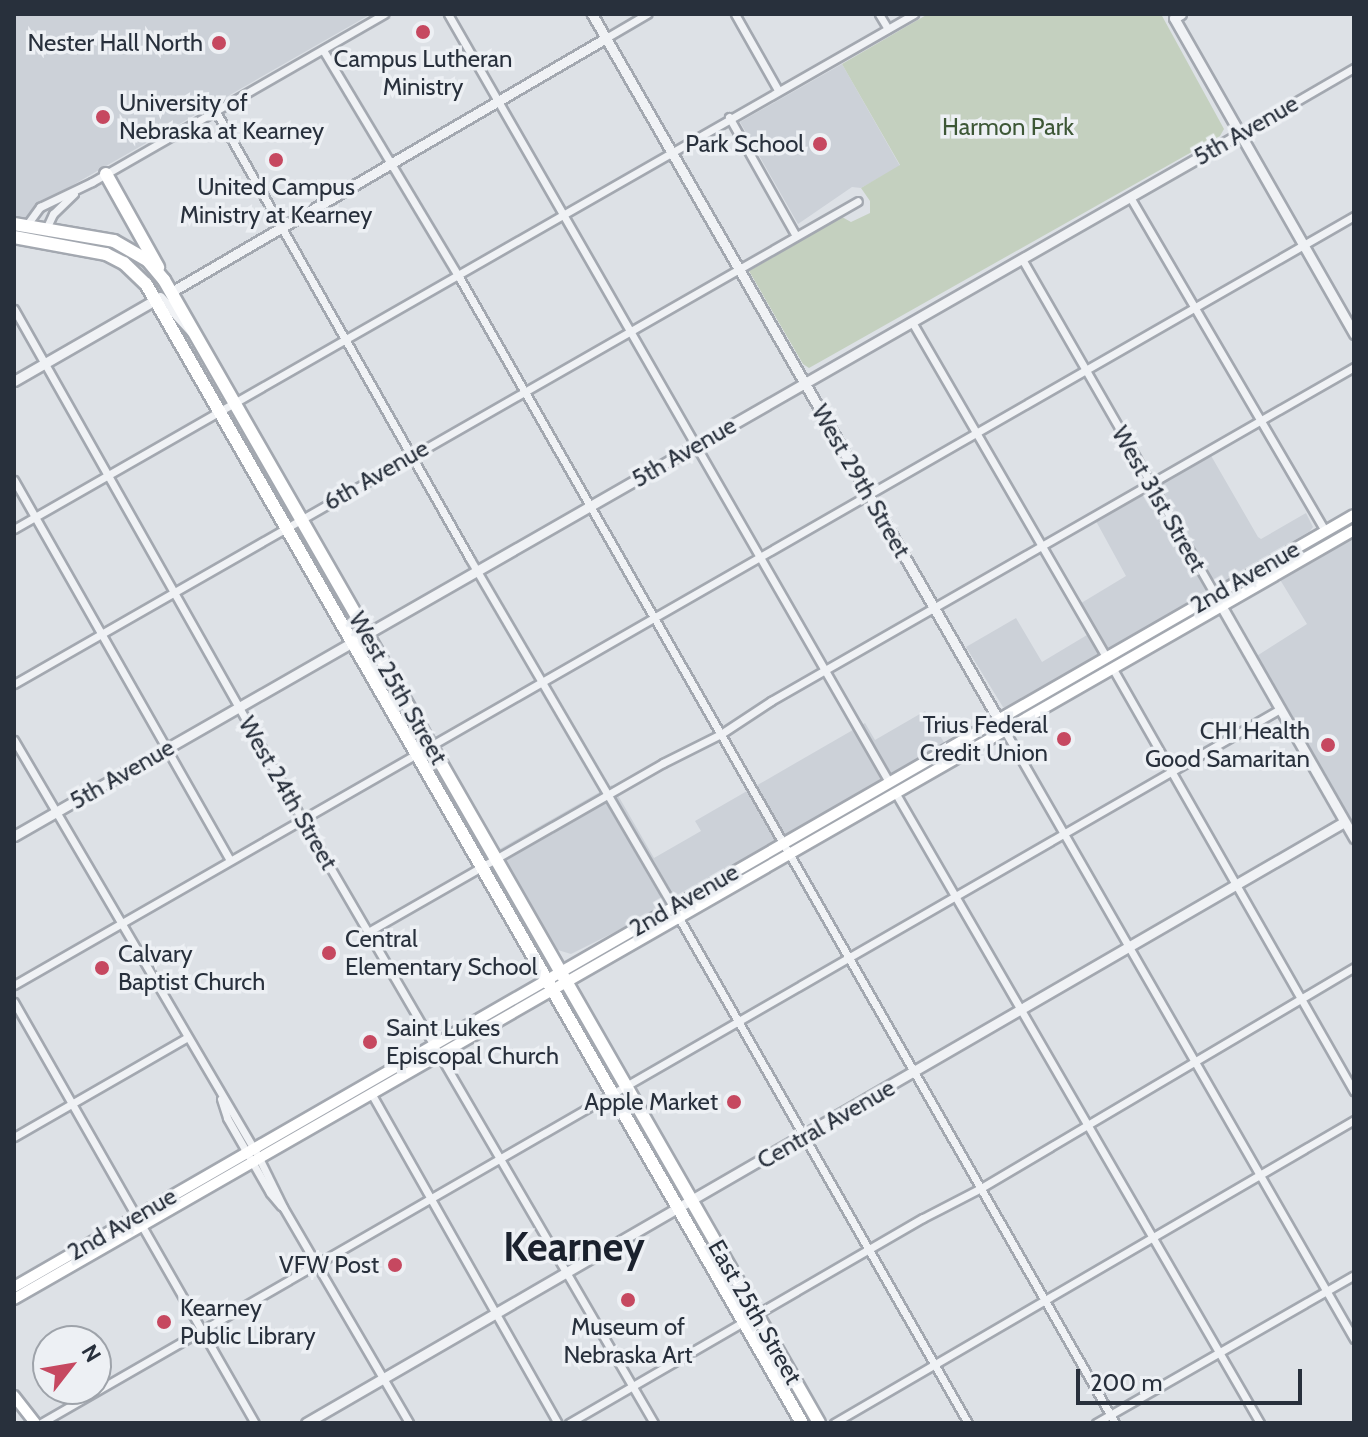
<!DOCTYPE html>
<html>
<head>
<meta charset="utf-8">
<style>
	body { margin:0 }
	#map { position:relative; width:1368px; height:1437px; overflow:hidden; background:#dde1e6; font-family:Cabin,sans-serif }
	div>[style] { position:absolute }
	.built>* { inset:0; background:#ccd1d8 }
	.green>* { inset:0; background:#c4d0bf }
	.roads { filter:drop-shadow(2px 0 #a3a8b0) drop-shadow(-2px 0 #a3a8b0) drop-shadow(0 2px #a3a8b0) drop-shadow(0 -2px #a3a8b0) }
	.minor>* { height:7px; margin:-3.5px; padding:0 3.5px; transform-origin:3.5px; border-radius:3.5px; background:#f0f2f5 }
	.tertiary>* { height:9px; margin:-4.5px; padding:0 4.5px; transform-origin:4.5px; border-radius:4.5px; background:#f0f2f5 }
	.secondary>* { height:10px; margin:-5px; padding:0 5px; transform-origin:5px; border-radius:5px; background:#fff }
	.primary>* { height:12px; margin:-6px; padding:0 6px; transform-origin:6px; border-radius:6px; background:#fff }
	.dots>* { width:22px; height:22px; translate:-50% -50%; box-sizing:border-box; border:4px solid #edf0f4; border-radius:50% }
	span { translate:-50% -50%; white-space:nowrap; text-align:center; line-height:1.15; -webkit-text-stroke:7px #edf0f4; paint-order:stroke }
	.poi-label { font-size:24px; color:#28303c }
	.right { translate:-100% -50%; text-align:right }
	.left { translate:0 -50%; text-align:left }
	.park-label { font-size:24px; color:#3d5736 }
	.street-label { font-size:24px; color:#28303c }
	.town-label { font-size:40px; color:#1a212d; font-weight:700 }
	.frame { position:absolute; inset:0; border:16px solid #28303c; pointer-events:none }
	.north { position:absolute; left:32px; top:1325px; width:80px; height:80px; box-sizing:border-box; background:#edf0f4; border:2px solid #9ea3aa; border-radius:50%; rotate:59deg; font-size:22px; font-weight:700; line-height:32px; text-align:center; color:#28303c }
	.north::after { content:''; display:block; margin:auto; width:28px; height:36px; background:#c64860; clip-path:polygon(50% 0,100% 100%,50% 72%,0 100%) }
	.scale { position:absolute; left:1076px; top:1369px; width:226px; height:36px; box-sizing:border-box; border:4px solid #28303c; border-top:0; padding-left:10px; font-size:24px; line-height:28px; white-space:nowrap; color:#28303c; -webkit-text-stroke:6px #edf0f4; paint-order:stroke }
</style>
</head>
<body>
<div id="map">
	<div class="built">
		<i style="clip-path:polygon(14px 14px,371px 14px,45px 201px,33px 210px,26px 222px,14px 220px)"></i>
		<i style="clip-path:polygon(842px 64px,900px 166px,861px 188px,852px 187px,798px 224px,740px 122px)"></i>
		<i style="clip-path:polygon(1206px 447px,1258px 537px,1261px 539px,1306px 513px,1313px 527px,1310px 531px,1007px 709px,1003px 707px,966px 647px,1016px 618px,1042px 662px,1087px 635px,1073px 608px,1126px 576px,1091px 512px)"></i>
		<i style="clip-path:polygon(1354px 535px,1354px 830px,1252px 659px,1307px 624px,1279px 578px)"></i>
		<i style="clip-path:polygon(925px 711px,945px 744px,645px 917px,571px 954px,558px 950px,545px 931px,498px 850px,612px 785px,654px 858px,701px 831px,695px 821px,865px 723px,875px 740px)"></i>
	</div>
	<div class="green">
		<i style="clip-path:polygon(928px 14px,1161px 14px,1224px 129px,1220px 136px,809px 368px,803px 364px,749px 271px,842px 217px,851px 222px,870px 213px,870px 201px,861px 188px,900px 165px,842px 64px)"></i>
	</div>
	<div class="roads">
		<div class="minor">
			<i style="left:448px;top:14px;width:886px;rotate:60.13deg"></i>
			<i style="left:735px;top:14px;width:87px;rotate:60.5deg"></i>
			<i style="left:879px;top:14px;width:17px;rotate:59deg"></i>
			<i style="left:606px;top:38px;width:48px;rotate:-30.3deg"></i>
			<i style="left:323px;top:50px;width:265px;rotate:59.1deg"></i>
			<i style="left:459px;top:277px;width:1320px;rotate:60.21deg"></i>
			<i style="left:216px;top:112px;width:514px;rotate:60.39deg"></i>
			<i style="left:470px;top:559px;width:403px;rotate:59.7deg"></i>
			<i style="left:729px;top:117px;width:134px;rotate:60.6deg"></i>
			<i style="left:1240px;top:134px;width:132px;rotate:-30.1deg"></i>
			<i style="left:1130px;top:197px;width:387px;rotate:59.7deg"></i>
			<i style="left:26px;top:226px;width:24px;rotate:-54deg"></i>
			<i style="left:40px;top:207px;width:58px;rotate:-25.7deg"></i>
			<i style="left:92px;top:182px;width:337px;rotate:-29.9deg"></i>
			<i style="left:46px;top:229px;width:17px;rotate:-65deg"></i>
			<i style="left:53px;top:214px;width:29px;rotate:-44deg"></i>
			<i style="left:1022px;top:259px;width:387px;rotate:60.1deg"></i>
			<i style="left:14px;top:309px;width:586px;rotate:60.55deg"></i>
			<i style="left:302px;top:819px;width:699px;rotate:59.77deg"></i>
			<i style="left:912px;top:322px;width:387px;rotate:59.9deg"></i>
			<i style="left:14px;top:480px;width:437px;rotate:60.4deg"></i>
			<i style="left:14px;top:529px;width:1037px;rotate:-29.78deg"></i>
			<i style="left:1113px;top:669px;width:486px;rotate:60.3deg"></i>
			<i style="left:14px;top:684px;width:972px;rotate:-29.78deg"></i>
			<i style="left:1005px;top:731px;width:701px;rotate:60.14deg"></i>
			<i style="left:14px;top:740px;width:485px;rotate:59.6deg"></i>
			<i style="left:259px;top:1158px;width:55px;rotate:63.9deg"></i>
			<i style="left:283px;top:1207px;width:250px;rotate:59.7deg"></i>
			<i style="left:896px;top:794px;width:727px;rotate:59.94deg"></i>
			<i style="left:679px;top:918px;width:582px;rotate:60.22deg"></i>
			<i style="left:368px;top:932px;width:340px;rotate:-29.8deg"></i>
			<i style="left:663px;top:763px;width:65px;rotate:-26.6deg"></i>
			<i style="left:721px;top:734px;width:60px;rotate:-33.4deg"></i>
			<i style="left:771px;top:701px;width:672px;rotate:-29.81deg"></i>
			<i style="left:14px;top:985px;width:1545px;rotate:-29.85deg"></i>
			<i style="left:14px;top:1002px;width:246px;rotate:60.3deg"></i>
			<i style="left:371px;top:1093px;width:379px;rotate:60.5deg"></i>
			<i style="left:221px;top:1099px;width:20px;rotate:72deg"></i>
			<i style="left:227px;top:1118px;width:86px;rotate:60.2deg"></i>
			<i style="left:270px;top:1193px;width:17px;rotate:50deg"></i>
			<i style="left:14px;top:1137px;width:198px;rotate:-29.9deg"></i>
			<i style="left:142px;top:1226px;width:227px;rotate:60.2deg"></i>
			<i style="left:41px;top:1423px;width:1430px;rotate:-29.95deg"></i>
			<i style="left:569px;top:1423px;width:409px;rotate:-30.1deg"></i>
			<i style="left:923px;top:1218px;width:65px;rotate:-27.3deg"></i>
			<i style="left:981px;top:1188px;width:434px;rotate:-30.6deg"></i>
			<i style="left:834px;top:1423px;width:602px;rotate:-30.23deg"></i>
			<i style="left:1096px;top:1423px;width:297px;rotate:-29.8deg"></i>
		</div>
		<div class="tertiary">
			<i style="left:592px;top:14px;width:827px;rotate:60.06deg"></i>
			<i style="left:1181px;top:14px;width:8px;rotate:150deg"></i>
			<i style="left:1174px;top:18px;width:364px;rotate:60.3deg"></i>
			<i style="left:171px;top:292px;width:504px;rotate:-30.28deg"></i>
			<i style="left:14px;top:381px;width:168px;rotate:-29.9deg"></i>
			<i style="left:160px;top:297px;width:47px;rotate:47.6deg"></i>
			<i style="left:1219px;top:602px;width:272px;rotate:60.2deg"></i>
			<i style="left:14px;top:836px;width:1413px;rotate:-29.8deg"></i>
			<i style="left:306px;top:1423px;width:1199px;rotate:-30.07deg"></i>
		</div>
		<div class="secondary">
			<i style="left:14px;top:1287px;width:1546px;rotate:-29.95deg"></i>
			<i style="left:14px;top:1299px;width:1545px;rotate:-29.85deg"></i>
			<i style="left:14px;top:1396px;width:34px;rotate:52deg"></i>
		</div>
		<div class="primary">
			<i style="left:106px;top:174px;width:107px;rotate:60.8deg"></i>
			<i style="left:14px;top:224px;width:101px;rotate:9.6deg"></i>
			<i style="left:114px;top:241px;width:39px;rotate:30deg"></i>
			<i style="left:148px;top:261px;width:25px;rotate:50deg"></i>
			<i style="left:164px;top:280px;width:1317px;rotate:60.18deg"></i>
			<i style="left:14px;top:237px;width:94px;rotate:10.5deg"></i>
			<i style="left:106px;top:254px;width:20px;rotate:27deg"></i>
			<i style="left:124px;top:263px;width:30px;rotate:44deg"></i>
			<i style="left:146px;top:284px;width:1314px;rotate:60.06deg"></i>
		</div>
	</div>
	<div class="dots">
		<i style="left:423px;top:32px;background:#c64860"></i>
		<i style="left:219px;top:43px;background:#c64860"></i>
		<i style="left:103px;top:117px;background:#c64860"></i>
		<i style="left:820px;top:144px;background:#c64860"></i>
		<i style="left:276px;top:160px;background:#c64860"></i>
		<i style="left:1064px;top:739px;background:#c64860"></i>
		<i style="left:1328px;top:745px;background:#c64860"></i>
		<i style="left:329px;top:953px;background:#c64860"></i>
		<i style="left:102px;top:968px;background:#c64860"></i>
		<i style="left:370px;top:1042px;background:#c64860"></i>
		<i style="left:734px;top:1102px;background:#c64860"></i>
		<i style="left:395px;top:1265px;background:#c64860"></i>
		<i style="left:628px;top:1300px;background:#c64860"></i>
		<i style="left:164px;top:1322px;background:#c64860"></i>
	</div>
	<div class="poi-label">
		<span class="right" style="left:203px;top:43px">Nester Hall North</span>
		<span style="left:423px;top:73px">Campus Lutheran<br>Ministry</span>
		<span class="left" style="left:119px;top:117px">University of<br>Nebraska at Kearney</span>
		<span class="right" style="left:804px;top:144px">Park School</span>
		<span style="left:276px;top:201px">United Campus<br>Ministry at Kearney</span>
		<span class="right" style="left:1048px;top:739px">Trius Federal<br>Credit Union</span>
		<span class="right" style="left:1310px;top:745px">CHI Health<br>Good Samaritan</span>
		<span class="left" style="left:345px;top:953px">Central<br>Elementary School</span>
		<span class="left" style="left:118px;top:968px">Calvary<br>Baptist Church</span>
		<span class="left" style="left:386px;top:1042px">Saint Lukes<br>Episcopal Church</span>
		<span class="right" style="left:718px;top:1102px">Apple Market</span>
		<span class="right" style="left:379px;top:1265px">VFW Post</span>
		<span class="left" style="left:180px;top:1322px">Kearney<br>Public Library</span>
		<span style="left:628px;top:1341px">Museum of<br>Nebraska Art</span>
	</div>
	<div class="park-label">
		<span style="left:1008px;top:127px">Harmon Park</span>
	</div>
	<div class="street-label">
		<span style="left:1246px;top:130px;rotate:-30deg">5th Avenue</span>
		<span style="left:684px;top:452px;rotate:-30deg">5th Avenue</span>
		<span style="left:376px;top:475px;rotate:-30deg">6th Avenue</span>
		<span style="left:861px;top:481px;rotate:60deg">West 29th Street</span>
		<span style="left:1159px;top:499px;rotate:60deg">West 31st Street</span>
		<span style="left:1245px;top:577px;rotate:-30deg">2nd Avenue</span>
		<span style="left:398px;top:688px;rotate:60deg">West 25th Street</span>
		<span style="left:122px;top:774px;rotate:-30deg">5th Avenue</span>
		<span style="left:288px;top:793px;rotate:60deg">West 24th Street</span>
		<span style="left:684px;top:900px;rotate:-30deg">2nd Avenue</span>
		<span style="left:826px;top:1124px;rotate:-30deg">Central Avenue</span>
		<span style="left:122px;top:1224px;rotate:-30deg">2nd Avenue</span>
		<span style="left:755px;top:1312px;rotate:60deg">East 25th Street</span>
	</div>
	<div class="town-label">
		<span style="left:574px;top:1247px">Kearney</span>
	</div>
	<div class="frame"></div>
	<div class="north">N</div>
	<div class="scale">200 m</div>
</div>
</body>
</html>
